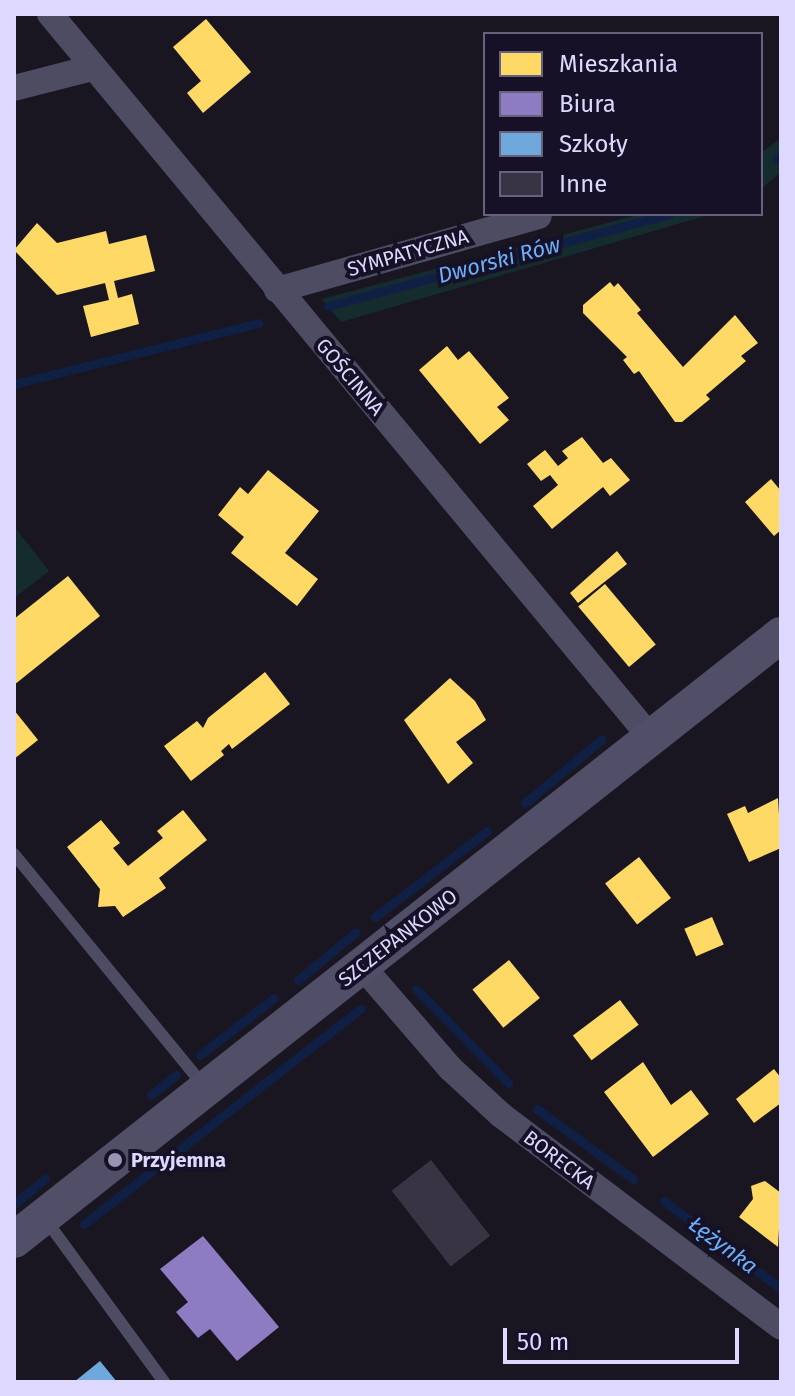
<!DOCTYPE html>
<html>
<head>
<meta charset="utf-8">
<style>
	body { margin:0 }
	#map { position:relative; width:795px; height:1396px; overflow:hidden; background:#191622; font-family:"Fira Sans",sans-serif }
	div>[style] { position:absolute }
	.green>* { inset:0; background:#152c2f }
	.homes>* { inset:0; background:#ffd966; transform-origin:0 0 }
	.offices>* { inset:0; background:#8e7cc3 }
	.schools>* { inset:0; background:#6fa8dc }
	.stream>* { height:9px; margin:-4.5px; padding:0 4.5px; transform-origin:4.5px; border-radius:4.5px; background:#102045 }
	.building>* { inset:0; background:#383444; transform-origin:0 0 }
	.lane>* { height:12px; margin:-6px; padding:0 6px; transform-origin:6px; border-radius:6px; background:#4e4c62 }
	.street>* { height:26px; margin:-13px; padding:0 13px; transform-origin:13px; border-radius:13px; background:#4e4c62 }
	.secondary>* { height:36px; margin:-18px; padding:0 18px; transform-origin:18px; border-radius:18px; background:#514e68 }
	.dots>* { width:22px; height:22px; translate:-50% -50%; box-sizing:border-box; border:4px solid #161127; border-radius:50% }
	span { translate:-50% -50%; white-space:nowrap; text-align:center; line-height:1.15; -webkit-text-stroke:8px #161127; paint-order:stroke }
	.street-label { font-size:20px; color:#ded8fe }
	.poi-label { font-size:20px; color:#ded8fe; font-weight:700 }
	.left { translate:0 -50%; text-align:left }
	.water-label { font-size:22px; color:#6aaff9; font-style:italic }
	.frame { position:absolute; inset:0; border:16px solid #ded8fe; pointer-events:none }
	.legend { position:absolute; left:483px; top:32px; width:280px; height:184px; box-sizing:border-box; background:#161127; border:2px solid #66617d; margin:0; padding:10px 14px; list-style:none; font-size:24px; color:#ded8fe }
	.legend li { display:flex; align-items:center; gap:16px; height:40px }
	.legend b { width:40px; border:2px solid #66617d }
	.scale { position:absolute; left:503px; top:1328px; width:236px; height:36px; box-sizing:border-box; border:4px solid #ded8fe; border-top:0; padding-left:10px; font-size:24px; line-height:28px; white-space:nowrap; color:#ded8fe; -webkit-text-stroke:6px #161127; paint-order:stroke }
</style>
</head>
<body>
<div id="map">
	<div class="green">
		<i style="clip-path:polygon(781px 138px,781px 172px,761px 189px,761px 153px)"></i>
		<i style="clip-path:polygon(641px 214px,712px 214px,341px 322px,322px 299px)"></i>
		<i style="clip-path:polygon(14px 526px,49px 571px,14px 598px)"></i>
	</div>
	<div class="homes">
		<i style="clip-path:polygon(206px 19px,251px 72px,203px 113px,187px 93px,201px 81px,173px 47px)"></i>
		<i style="clip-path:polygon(37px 223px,57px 243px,106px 231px,109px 244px,146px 235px,155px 271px,114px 281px,118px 298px,132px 294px,139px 324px,91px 337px,83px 306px,109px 300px,105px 283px,57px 295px,14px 250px)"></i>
		<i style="clip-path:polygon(610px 282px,614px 287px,618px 283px,641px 310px,637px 313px,683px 367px,735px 315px,758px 343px,741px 356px,746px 361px,706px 395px,710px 399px,682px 422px,675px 422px,639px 371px,634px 374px,623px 360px,627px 357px,583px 313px,583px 305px)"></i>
		<i style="clip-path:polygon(447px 346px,458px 360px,469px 351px,509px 398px,497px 407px,509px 420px,480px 444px,419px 370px)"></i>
		<i style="clip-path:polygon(582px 437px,603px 463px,611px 458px,630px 480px,610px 496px,603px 487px,552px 529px,533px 506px,558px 485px,550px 475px,541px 481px,527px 464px,545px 450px,558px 466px,568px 458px,562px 451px)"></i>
		<i style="clip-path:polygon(268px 470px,319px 511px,285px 553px,318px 579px,297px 606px,231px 553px,244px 537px,218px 515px,240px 487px,248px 494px)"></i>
		<i style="clip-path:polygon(771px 479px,781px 491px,781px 530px,774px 536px,745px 502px)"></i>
		<i style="clip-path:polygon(617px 551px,627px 564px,578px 603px,570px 593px)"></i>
		<i style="clip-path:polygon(68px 576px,100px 616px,14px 685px,14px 619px)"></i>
		<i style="left:605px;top:584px;width:79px;height:35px;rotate:50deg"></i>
		<i style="clip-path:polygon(265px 672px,290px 704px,232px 749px,229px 744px,221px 751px,224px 755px,191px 781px,164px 746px,197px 721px,203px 728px,208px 718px)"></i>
		<i style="clip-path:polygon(450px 678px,475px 701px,486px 720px,456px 742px,473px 763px,448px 784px,404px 720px)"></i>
		<i style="clip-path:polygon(14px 710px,38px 740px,14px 759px)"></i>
		<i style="clip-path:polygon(778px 798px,781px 848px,749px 862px,727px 814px,745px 806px,748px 813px)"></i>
		<i style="clip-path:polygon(183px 810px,207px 840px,159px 878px,166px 888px,123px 917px,115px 906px,98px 907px,100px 889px,67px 847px,101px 820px,120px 843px,113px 848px,128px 866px,163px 838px,157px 831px)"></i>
		<i style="left:639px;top:857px;width:52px;height:43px;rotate:52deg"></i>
		<i style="left:712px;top:917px;width:30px;height:30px;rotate:67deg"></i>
		<i style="left:509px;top:960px;width:49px;height:47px;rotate:51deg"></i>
		<i style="left:620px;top:1000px;width:31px;height:59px;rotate:53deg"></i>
		<i style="clip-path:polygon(643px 1062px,671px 1105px,691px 1090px,709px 1114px,653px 1157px,604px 1092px)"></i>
		<i style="clip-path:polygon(774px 1069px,781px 1078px,781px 1103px,754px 1123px,736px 1099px)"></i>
		<i style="clip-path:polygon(765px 1181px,781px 1193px,778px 1247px,739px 1217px,753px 1199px,751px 1186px)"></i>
	</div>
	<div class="offices">
		<i style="clip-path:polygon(203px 1236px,279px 1327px,237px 1361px,210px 1329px,198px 1338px,176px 1312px,188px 1302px,160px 1269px)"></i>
	</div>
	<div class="schools">
		<i style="clip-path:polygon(100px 1361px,117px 1382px,74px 1382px)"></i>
	</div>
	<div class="stream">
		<i style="left:777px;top:159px;width:6px;rotate:-45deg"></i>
		<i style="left:328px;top:306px;width:354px;rotate:-15.1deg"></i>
		<i style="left:14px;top:384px;width:252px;rotate:-14deg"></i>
		<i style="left:525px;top:803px;width:99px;rotate:-39.7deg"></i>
		<i style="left:375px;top:917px;width:141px;rotate:-37.5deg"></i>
		<i style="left:298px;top:980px;width:75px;rotate:-39.6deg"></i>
		<i style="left:416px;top:989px;width:132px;rotate:45.6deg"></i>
		<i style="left:200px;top:1055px;width:93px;rotate:-37.6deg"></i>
		<i style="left:151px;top:1095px;width:32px;rotate:-39deg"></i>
		<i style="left:537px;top:1109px;width:119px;rotate:36.1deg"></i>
		<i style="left:664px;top:1201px;width:146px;rotate:36.9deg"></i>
		<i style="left:14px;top:1204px;width:40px;rotate:-39deg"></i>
		<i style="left:84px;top:1224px;width:350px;rotate:-37.9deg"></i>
	</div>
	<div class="building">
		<i style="left:431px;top:1160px;width:96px;height:50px;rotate:52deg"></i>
	</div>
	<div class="lane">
		<i style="left:14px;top:854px;width:300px;rotate:50.7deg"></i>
		<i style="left:46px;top:1220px;width:200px;rotate:53.9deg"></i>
	</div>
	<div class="street">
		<i style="left:50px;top:14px;width:941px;rotate:50.3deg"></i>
		<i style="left:14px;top:88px;width:81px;rotate:-14.4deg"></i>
		<i style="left:277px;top:290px;width:272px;rotate:-15.8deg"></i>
		<i style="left:362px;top:966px;width:135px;rotate:49.2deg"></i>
		<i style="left:450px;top:1068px;width:69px;rotate:42.7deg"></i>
		<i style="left:501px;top:1115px;width:351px;rotate:37.1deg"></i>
	</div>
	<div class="secondary">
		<i style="left:14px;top:1240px;width:977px;rotate:-38.27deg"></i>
	</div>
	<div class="dots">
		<i style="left:115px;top:1160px;background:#9994b1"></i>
	</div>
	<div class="street-label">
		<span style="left:408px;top:253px;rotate:-16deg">SYMPATYCZNA</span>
		<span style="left:350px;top:377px;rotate:50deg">GOŚCINNA</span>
		<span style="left:398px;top:938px;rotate:-38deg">SZCZEPANKOWO</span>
		<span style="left:559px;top:1160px;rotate:37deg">BORECKA</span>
	</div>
	<div class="poi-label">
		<span class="left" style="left:131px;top:1160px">Przyjemna</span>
	</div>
	<div class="water-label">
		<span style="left:499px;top:260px;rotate:-15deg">Dworski Rów</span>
		<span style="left:723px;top:1245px;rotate:37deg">Łężynka</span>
	</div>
	<div class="frame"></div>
	<ul class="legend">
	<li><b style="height:22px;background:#ffd966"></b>Mieszkania</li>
	<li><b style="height:22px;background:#8e7cc3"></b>Biura</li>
	<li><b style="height:22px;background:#6fa8dc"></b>Szkoły</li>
	<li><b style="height:22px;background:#383444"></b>Inne</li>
	</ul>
	<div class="scale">50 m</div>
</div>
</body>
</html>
